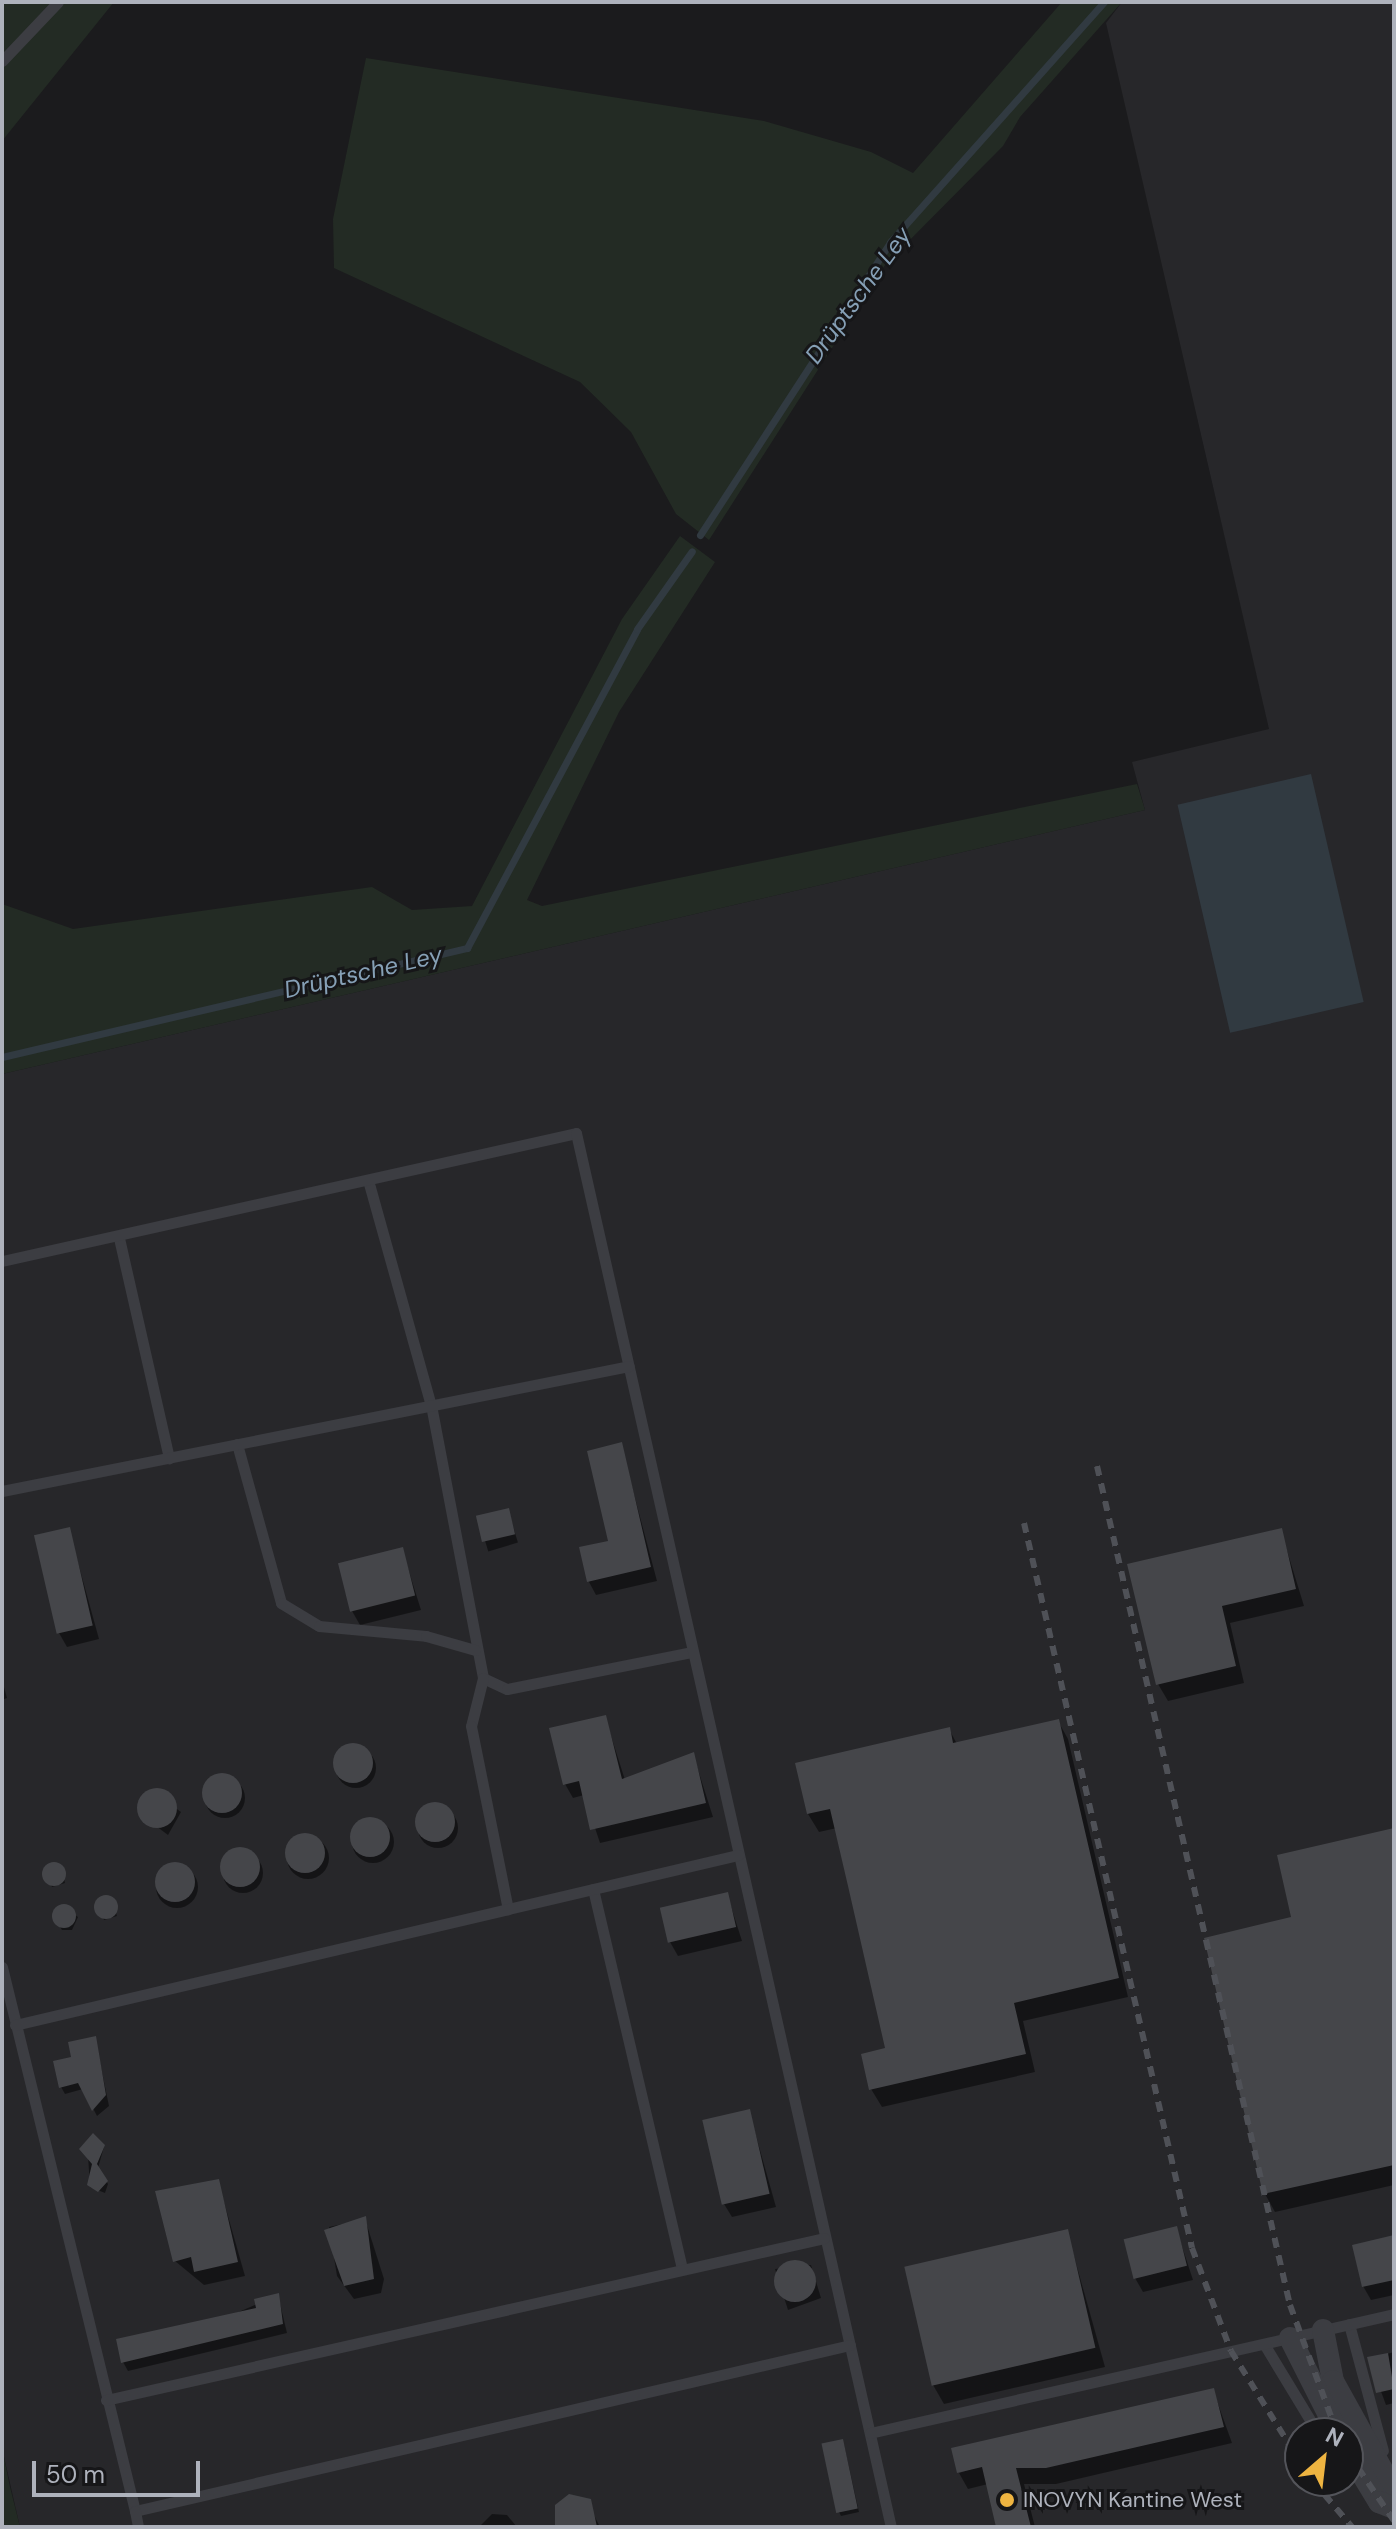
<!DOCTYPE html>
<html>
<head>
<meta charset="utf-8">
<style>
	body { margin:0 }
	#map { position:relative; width:1396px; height:2529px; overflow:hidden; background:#1b1b1d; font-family:"DM Sans",sans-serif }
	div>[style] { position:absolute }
	.built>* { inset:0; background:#27272a }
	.green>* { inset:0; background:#232b24 }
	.water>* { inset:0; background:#313a41; transform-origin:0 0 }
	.shadow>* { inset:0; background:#0007; transform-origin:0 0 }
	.round { border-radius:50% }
	.stream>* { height:7px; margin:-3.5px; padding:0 3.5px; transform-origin:3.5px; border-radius:3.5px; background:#313a41 }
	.building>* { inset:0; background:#45464a; transform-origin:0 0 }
	.lane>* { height:11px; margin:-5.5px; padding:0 5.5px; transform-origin:5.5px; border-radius:5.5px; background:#3c3d42 }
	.street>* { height:22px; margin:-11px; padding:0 11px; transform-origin:11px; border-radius:11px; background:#3c3d42 }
	.rail>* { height:6px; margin-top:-3px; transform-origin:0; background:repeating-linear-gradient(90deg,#4f5157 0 10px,transparent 0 18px) }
	.dots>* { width:22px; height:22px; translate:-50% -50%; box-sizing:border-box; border:4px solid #161618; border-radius:50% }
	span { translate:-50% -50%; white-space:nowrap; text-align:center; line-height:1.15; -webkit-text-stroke:6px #161618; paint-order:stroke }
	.poi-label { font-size:22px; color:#aeb2bc }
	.left { translate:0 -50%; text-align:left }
	.water-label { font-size:24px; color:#86a0b6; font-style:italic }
	.frame { position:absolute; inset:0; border:4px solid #aeb2bc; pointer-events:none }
	.north { position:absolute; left:1284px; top:2417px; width:80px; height:80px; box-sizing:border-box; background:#161618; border:2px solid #53545a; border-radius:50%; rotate:28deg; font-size:22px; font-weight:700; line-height:32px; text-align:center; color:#aeb2bc }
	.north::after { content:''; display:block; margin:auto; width:28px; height:36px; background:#eeb441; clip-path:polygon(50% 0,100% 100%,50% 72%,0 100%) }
	.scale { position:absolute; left:32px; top:2461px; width:168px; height:36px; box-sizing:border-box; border:4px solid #aeb2bc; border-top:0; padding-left:10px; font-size:24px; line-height:28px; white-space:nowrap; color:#aeb2bc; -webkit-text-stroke:6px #161618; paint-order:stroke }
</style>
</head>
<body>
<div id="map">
	<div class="built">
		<i style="clip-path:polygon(evenodd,1122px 2px,1394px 2px,1394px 2527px,20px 2527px,2px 2448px,2px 1074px,1145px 810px,1132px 762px,1269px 729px,1106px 23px,1122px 2px,1300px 2433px,1348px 2433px,1348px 2481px,1300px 2481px,1300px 2433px)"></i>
	</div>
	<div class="green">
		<i style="clip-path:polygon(2px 2px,114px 2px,2px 141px)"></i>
		<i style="clip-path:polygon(1062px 2px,1122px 2px,1020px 117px,1003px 146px,885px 265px,709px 540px,676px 514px,631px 432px,580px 382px,334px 268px,333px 219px,366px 58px,764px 121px,871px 152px,913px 173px)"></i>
		<i style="clip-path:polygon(680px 536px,715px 562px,619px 712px,527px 900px,542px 906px,1137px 784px,1145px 810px,2px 1074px,2px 904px,73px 929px,372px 887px,412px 910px,472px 906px,622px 619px)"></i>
		<i style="clip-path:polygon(2px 2448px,10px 2487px,20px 2527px,2px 2527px)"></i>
	</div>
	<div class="water">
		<i style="left:1311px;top:774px;width:234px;height:137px;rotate:77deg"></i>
	</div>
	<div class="shadow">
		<i style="clip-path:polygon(621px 1445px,657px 1581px,596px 1595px,589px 1582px,610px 1542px)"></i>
		<i style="left:508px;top:1510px;width:34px;height:31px;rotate:73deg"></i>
		<i style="clip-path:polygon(69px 1530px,99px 1639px,67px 1647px,59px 1633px)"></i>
		<i style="clip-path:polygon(1281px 1531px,1304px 1606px,1230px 1623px,1244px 1683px,1168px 1701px,1158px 1684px)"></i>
		<i style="clip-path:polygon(402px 1549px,421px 1610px,360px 1625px,352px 1611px)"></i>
		<i style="clip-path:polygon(2px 1680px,7px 1698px,2px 1700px)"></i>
		<i style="clip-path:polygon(605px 1717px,625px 1780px,693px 1754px,713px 1817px,600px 1843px,584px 1795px,573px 1798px,565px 1784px)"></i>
		<i style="clip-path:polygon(1058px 1721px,1068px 1739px,1128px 1997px,1023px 2021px,1035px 2072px,882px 2107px,871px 2089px,887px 2050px,837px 1828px,819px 1832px,808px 1814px,949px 1729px,957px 1744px)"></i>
		<i class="round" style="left:336px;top:1748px;width:40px;height:40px"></i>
		<i class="round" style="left:205px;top:1778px;width:40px;height:40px"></i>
		<i style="clip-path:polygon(152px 1791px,181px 1812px,168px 1835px,140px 1814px)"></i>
		<i class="round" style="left:418px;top:1808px;width:40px;height:40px"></i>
		<i class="round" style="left:352px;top:1821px;width:42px;height:42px"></i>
		<i style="clip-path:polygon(1394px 1830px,1394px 2185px,1275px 2212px,1265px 2194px,1206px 1939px,1293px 1918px)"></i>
		<i class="round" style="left:287px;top:1837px;width:42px;height:42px"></i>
		<i class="round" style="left:223px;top:1853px;width:40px;height:40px"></i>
		<i class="round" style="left:156px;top:1866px;width:42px;height:42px"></i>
		<i style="clip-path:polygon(61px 1867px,65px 1883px,52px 1887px,46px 1870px)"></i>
		<i style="clip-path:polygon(727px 1894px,742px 1941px,678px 1956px,670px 1942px)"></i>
		<i style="clip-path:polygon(111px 1899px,117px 1916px,104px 1920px,97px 1902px)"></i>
		<i style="clip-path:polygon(61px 1905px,78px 1917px,72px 1930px,62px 1930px,54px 1917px)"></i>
		<i style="clip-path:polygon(95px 2038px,109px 2106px,97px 2116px,83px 2089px,65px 2094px,61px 2087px,74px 2059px)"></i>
		<i style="clip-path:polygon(749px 2111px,776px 2207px,732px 2217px,724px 2204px)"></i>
		<i style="clip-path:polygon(87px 2140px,104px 2147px,98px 2168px,108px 2184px,105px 2193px,90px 2187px)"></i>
		<i style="clip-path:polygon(218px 2181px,245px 2276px,204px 2285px,175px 2261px)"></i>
		<i style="clip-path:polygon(365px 2219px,384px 2279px,381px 2293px,354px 2299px,337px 2276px,329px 2227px)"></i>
		<i style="clip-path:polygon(1176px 2228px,1193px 2280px,1143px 2292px,1135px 2278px)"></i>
		<i style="clip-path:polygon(1067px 2231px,1105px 2367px,944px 2404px,933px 2385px)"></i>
		<i style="clip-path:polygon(1394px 2237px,1394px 2295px,1371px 2300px,1363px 2286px)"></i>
		<i style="clip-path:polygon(811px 2265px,821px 2298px,788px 2310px,775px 2269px)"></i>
		<i style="clip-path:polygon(278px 2295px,287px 2333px,128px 2371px,123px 2362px)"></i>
		<i style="clip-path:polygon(1394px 2352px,1394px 2403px,1386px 2405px,1369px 2359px)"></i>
		<i style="clip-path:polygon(1213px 2390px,1232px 2443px,1056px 2484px,1024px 2484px,1035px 2527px,998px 2527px,988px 2484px,968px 2489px,959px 2473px)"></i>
		<i style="clip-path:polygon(844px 2445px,859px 2512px,841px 2516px,839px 2512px)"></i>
		<i style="clip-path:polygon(585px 2498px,600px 2527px,559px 2527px)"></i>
		<i style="clip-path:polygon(492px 2514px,507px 2515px,517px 2527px,479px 2527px)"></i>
	</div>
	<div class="stream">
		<i style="left:700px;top:535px;width:349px;rotate:-57deg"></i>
		<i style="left:890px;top:242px;width:322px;rotate:-48.3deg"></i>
		<i style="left:2px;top:1057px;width:478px;rotate:-13.2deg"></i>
		<i style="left:467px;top:948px;width:361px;rotate:-61.9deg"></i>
		<i style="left:637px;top:629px;width:95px;rotate:-54.8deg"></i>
	</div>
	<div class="building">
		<i style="clip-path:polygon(622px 1442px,651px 1567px,587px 1582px,579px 1547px,608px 1541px,587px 1451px)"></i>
		<i style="left:509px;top:1508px;width:27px;height:34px;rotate:77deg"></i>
		<i style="left:70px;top:1527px;width:101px;height:37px;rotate:77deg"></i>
		<i style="clip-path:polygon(1282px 1528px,1296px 1589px,1222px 1606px,1236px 1666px,1156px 1685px,1127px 1564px)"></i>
		<i style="left:403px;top:1547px;width:50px;height:67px;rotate:76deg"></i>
		<i style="clip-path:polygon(606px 1715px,622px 1779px,694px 1752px,706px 1803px,590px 1830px,579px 1781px,563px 1785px,549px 1728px)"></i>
		<i style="clip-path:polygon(1059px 1719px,1119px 1978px,1014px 2003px,1026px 2054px,869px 2090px,861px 2054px,885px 2048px,848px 1886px,830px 1809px,807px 1814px,795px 1763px,950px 1727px,953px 1743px)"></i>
		<i class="round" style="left:333px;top:1743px;width:40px;height:40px"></i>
		<i class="round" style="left:202px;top:1773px;width:40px;height:40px"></i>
		<i class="round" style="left:137px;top:1788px;width:40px;height:40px"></i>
		<i class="round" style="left:415px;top:1802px;width:40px;height:40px"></i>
		<i class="round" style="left:350px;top:1817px;width:40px;height:40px"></i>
		<i style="clip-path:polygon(1394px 1828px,1394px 2165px,1263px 2194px,1204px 1938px,1291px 1917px,1277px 1855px)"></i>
		<i class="round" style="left:285px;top:1833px;width:40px;height:40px"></i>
		<i class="round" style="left:220px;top:1847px;width:40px;height:40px"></i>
		<i class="round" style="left:155px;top:1862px;width:40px;height:40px"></i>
		<i class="round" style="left:42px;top:1862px;width:24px;height:24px"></i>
		<i style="left:728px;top:1892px;width:36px;height:70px;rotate:77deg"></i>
		<i class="round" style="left:94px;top:1895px;width:24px;height:24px"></i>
		<i class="round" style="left:52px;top:1904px;width:24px;height:24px"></i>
		<i style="clip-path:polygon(96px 2036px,106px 2095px,92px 2111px,78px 2083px,59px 2088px,53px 2061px,71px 2057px,68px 2042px)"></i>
		<i style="left:750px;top:2109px;width:87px;height:49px;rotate:77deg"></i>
		<i style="clip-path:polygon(93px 2133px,105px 2145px,97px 2164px,108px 2181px,98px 2192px,87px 2185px,92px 2164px,79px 2149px)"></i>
		<i style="clip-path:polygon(219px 2179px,238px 2262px,194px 2272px,191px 2257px,173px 2262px,155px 2191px)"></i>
		<i style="clip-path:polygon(366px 2216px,374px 2279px,344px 2286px,324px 2230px)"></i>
		<i style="left:1177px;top:2226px;width:41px;height:55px;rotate:76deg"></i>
		<i style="left:1068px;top:2229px;width:122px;height:168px;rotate:77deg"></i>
		<i style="clip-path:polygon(1394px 2235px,1394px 2280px,1362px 2287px,1352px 2245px)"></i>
		<i class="round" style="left:774px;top:2260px;width:42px;height:42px"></i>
		<i style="clip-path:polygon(279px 2293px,283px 2324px,121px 2363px,116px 2339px,256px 2308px,254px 2299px)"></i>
		<i style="clip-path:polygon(1388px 2353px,1394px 2389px,1376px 2393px,1367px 2357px)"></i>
		<i style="clip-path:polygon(1214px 2388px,1224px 2427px,1046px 2468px,1016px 2468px,1031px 2527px,996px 2527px,982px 2467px,957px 2473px,951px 2448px)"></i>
		<i style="left:843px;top:2439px;width:71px;height:22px;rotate:78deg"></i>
		<i style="clip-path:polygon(569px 2494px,591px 2499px,597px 2527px,555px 2527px,555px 2505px)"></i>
	</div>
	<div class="lane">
		<i style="left:2px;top:61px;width:81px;rotate:-46.5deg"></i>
		<i style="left:368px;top:1180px;width:234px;rotate:74.4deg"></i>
		<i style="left:431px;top:1405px;width:278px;rotate:79.2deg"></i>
		<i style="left:483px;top:1678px;width:26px;rotate:25deg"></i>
		<i style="left:507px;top:1689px;width:189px;rotate:-11.3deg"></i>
		<i style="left:119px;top:1238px;width:226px;rotate:77.2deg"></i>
		<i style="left:2px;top:1261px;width:588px;rotate:-12.57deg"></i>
		<i style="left:576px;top:1133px;width:1429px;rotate:77.27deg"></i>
		<i style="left:237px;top:1444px;width:165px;rotate:74.5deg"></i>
		<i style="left:281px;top:1603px;width:44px;rotate:31.2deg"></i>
		<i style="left:319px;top:1626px;width:107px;rotate:5.3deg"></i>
		<i style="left:426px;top:1636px;width:51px;rotate:15.9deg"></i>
		<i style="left:2px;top:1491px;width:639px;rotate:-11.27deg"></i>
		<i style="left:483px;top:1678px;width:49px;rotate:104deg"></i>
		<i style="left:471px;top:1726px;width:187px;rotate:78.6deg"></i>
		<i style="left:593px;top:1889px;width:390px;rotate:76.8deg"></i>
		<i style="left:2px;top:1967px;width:560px;rotate:76.26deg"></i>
		<i style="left:135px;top:2511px;width:734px;rotate:-13.07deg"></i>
		<i style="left:15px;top:2025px;width:743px;rotate:-13.23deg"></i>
		<i style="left:1349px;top:2324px;width:131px;rotate:75deg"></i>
		<i style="left:1264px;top:2344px;width:104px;rotate:58.8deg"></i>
		<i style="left:106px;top:2400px;width:736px;rotate:-12.71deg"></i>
		<i style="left:870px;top:2433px;width:537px;rotate:-12.79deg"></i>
		<i style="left:135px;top:2511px;width:16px;rotate:79deg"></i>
	</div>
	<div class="street">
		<i style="left:1323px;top:2330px;width:52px;rotate:78.9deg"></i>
		<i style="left:1333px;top:2381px;width:126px;rotate:61deg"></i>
		<i style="left:1290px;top:2338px;width:106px;rotate:63.2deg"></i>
		<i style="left:1348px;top:2451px;width:60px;rotate:58.7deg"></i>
		<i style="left:1379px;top:2502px;width:16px;rotate:22deg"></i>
	</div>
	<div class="rail">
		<i style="left:1097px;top:1466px;width:861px;rotate:77.05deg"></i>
		<i style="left:1290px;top:2305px;width:136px;rotate:69.8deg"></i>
		<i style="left:1024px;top:1523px;width:744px;rotate:76.95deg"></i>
		<i style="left:1192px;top:2248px;width:110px;rotate:69.3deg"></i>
		<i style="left:1231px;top:2351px;width:131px;rotate:58.1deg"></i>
		<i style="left:1348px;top:2453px;width:82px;rotate:55.9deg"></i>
		<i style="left:1313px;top:2481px;width:60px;rotate:49.7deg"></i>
	</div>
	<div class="dots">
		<i style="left:1007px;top:2500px;background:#eeb441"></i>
	</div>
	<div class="poi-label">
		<span class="left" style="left:1023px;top:2500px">INOVYN Kantine West</span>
	</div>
	<div class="water-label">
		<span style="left:858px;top:295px;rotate:-54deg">Drüptsche Ley</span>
		<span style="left:363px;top:972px;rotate:-13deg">Drüptsche Ley</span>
	</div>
	<div class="frame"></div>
	<div class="north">N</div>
	<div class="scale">50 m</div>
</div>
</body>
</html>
